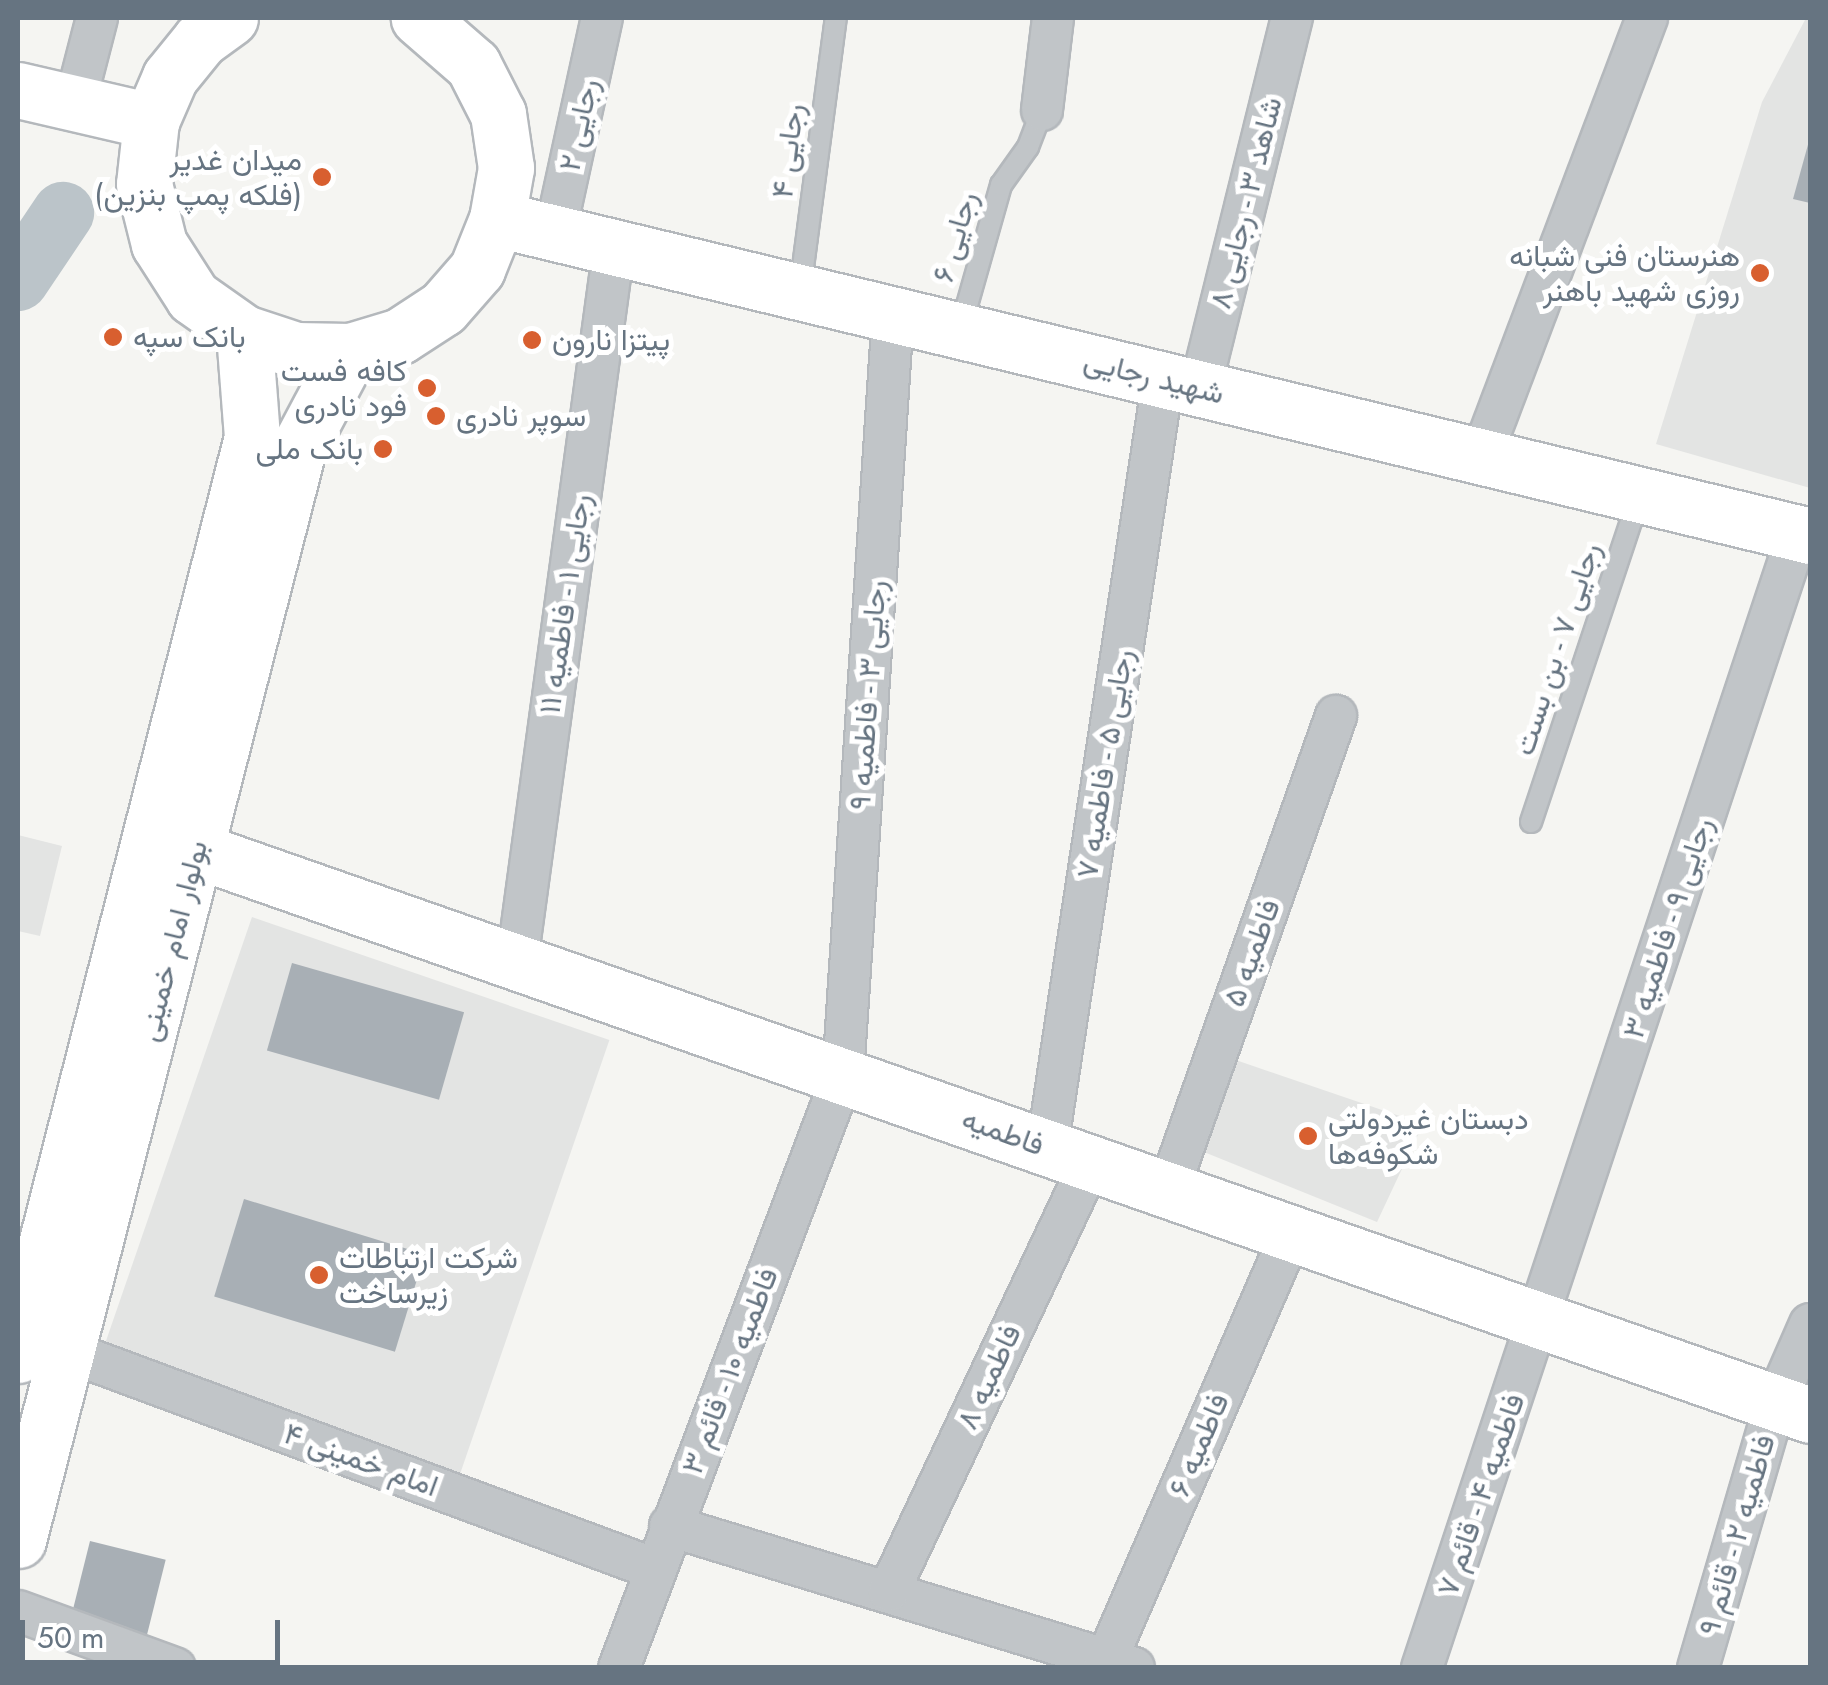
<!DOCTYPE html>
<html>
<head>
<meta charset="utf-8">
<style>
	body { margin:0 }
	#map { position:relative; width:1828px; height:1685px; overflow:hidden; background:#f5f5f2; font-family:Jost,Vazirmatn,sans-serif }
	div>[style] { position:absolute }
	.built>* { inset:0; background:#e3e4e3; transform-origin:0 0 }
	.river>* { height:62px; margin:-31px; padding:0 31px; transform-origin:31px; border-radius:31px; background:#bbc4c9 }
	.building>* { inset:0; background:#a8afb5; transform-origin:0 0 }
	.roads { filter:drop-shadow(2px 0 #b4b8bc) drop-shadow(-2px 0 #b4b8bc) drop-shadow(0 2px #b4b8bc) drop-shadow(0 -2px #b4b8bc) }
	.lane>* { height:20px; margin:-10px; padding:0 10px; transform-origin:10px; border-radius:10px; background:#c1c5c8 }
	.street>* { height:40px; margin:-20px; padding:0 20px; transform-origin:20px; border-radius:20px; background:#c1c5c8 }
	.secondary>* { height:55px; margin:-27.5px; padding:0 27.5px; transform-origin:27.5px; border-radius:27.5px; background:#fff }
	.primary>* { height:55px; margin:-27.5px; padding:0 27.5px; transform-origin:27.5px; border-radius:27.5px; background:#fff }
	.dots>* { width:28px; height:28px; translate:-50% -50%; box-sizing:border-box; border:5px solid #fff; border-radius:50% }
	span { translate:-50% -50%; white-space:nowrap; text-align:center; line-height:1.15; -webkit-text-stroke:10px #fff; paint-order:stroke }
	.street-label { font-size:30px; color:#667481 }
	.poi-label { font-size:30px; color:#667481 }
	.right { translate:-100% -50%; text-align:right }
	.left { translate:0 -50%; text-align:left }
	.frame { position:absolute; inset:0; border:20px solid #667481; pointer-events:none }
	.scale { position:absolute; left:20px; top:1620px; width:260px; height:45px; box-sizing:border-box; border:5px solid #667481; border-top:0; padding-left:12px; font-size:30px; line-height:35px; white-space:nowrap; color:#667481; -webkit-text-stroke:8px #fff; paint-order:stroke }
</style>
</head>
<body>
<div id="map">
	<div class="built">
		<i style="clip-path:polygon(1806px 18px,1810px 18px,1810px 488px,1656px 444px,1762px 102px)"></i>
		<i style="clip-path:polygon(18px 835px,62px 846px,40px 936px,18px 931px)"></i>
		<i style="left:252px;top:917px;width:378px;height:466px;rotate:19deg"></i>
		<i style="clip-path:polygon(1227px 1057px,1423px 1124px,1377px 1222px,1194px 1148px)"></i>
	</div>
	<div class="river">
		<i style="left:18px;top:280px;width:81px;rotate:-56.1deg"></i>
	</div>
	<div class="building">
		<i style="clip-path:polygon(1809px 141px,1810px 142px,1810px 203px,1793px 199px)"></i>
		<i style="left:292px;top:963px;width:179px;height:91px;rotate:16deg"></i>
		<i style="left:244px;top:1199px;width:189px;height:102px;rotate:17deg"></i>
		<i style="left:90px;top:1541px;width:78px;height:87px;rotate:14deg"></i>
	</div>
	<div class="roads">
		<div class="lane">
			<i style="left:800px;top:290px;width:274px;rotate:-82.5deg"></i>
			<i style="left:960px;top:330px;width:151px;rotate:-74.2deg"></i>
			<i style="left:1001px;top:185px;width:47px;rotate:-54.6deg"></i>
			<i style="left:1028px;top:147px;width:40px;rotate:-69deg"></i>
			<i style="left:1531px;top:822px;width:342px;rotate:-71.6deg"></i>
		</div>
		<div class="street">
			<i style="left:75px;top:103px;width:88px;rotate:-75.5deg"></i>
			<i style="left:1042px;top:110px;width:93px;rotate:-83.2deg"></i>
			<i style="left:555px;top:233px;width:220px;rotate:-77.7deg"></i>
			<i style="left:1200px;top:389px;width:382px;rotate:-76.1deg"></i>
			<i style="left:1481px;top:457px;width:469px;rotate:-69.3deg"></i>
			<i style="left:517px;top:962px;width:722px;rotate:-82.27deg"></i>
			<i style="left:1047px;top:1148px;width:777px;rotate:-81.41deg"></i>
			<i style="left:1168px;top:1191px;width:504px;rotate:-70.52deg"></i>
			<i style="left:67px;top:1351px;width:627px;rotate:20.34deg"></i>
			<i style="left:670px;top:1526px;width:485px;rotate:17deg"></i>
			<i style="left:889px;top:1591px;width:473px;rotate:-64.8deg"></i>
			<i style="left:18px;top:1611px;width:167px;rotate:20deg"></i>
			<i style="left:619px;top:1668px;width:634px;rotate:-69.31deg"></i>
			<i style="left:843px;top:1075px;width:763px;rotate:-86.24deg"></i>
			<i style="left:1103px;top:1668px;width:473px;rotate:-66.6deg"></i>
			<i style="left:1422px;top:1668px;width:1196px;rotate:-71.67deg"></i>
			<i style="left:1698px;top:1668px;width:277px;rotate:-73.7deg"></i>
			<i style="left:1776px;top:1402px;width:85px;rotate:-66.4deg"></i>
		</div>
		<div class="secondary">
			<i style="left:18px;top:90px;width:137px;rotate:13.1deg"></i>
			<i style="left:497px;top:219px;width:1351px;rotate:13.57deg"></i>
			<i style="left:196px;top:850px;width:1710px;rotate:19.29deg"></i>
		</div>
		<div class="primary">
			<i style="left:230px;top:18px;width:37px;rotate:144deg"></i>
			<i style="left:200px;top:40px;width:48px;rotate:129deg"></i>
			<i style="left:170px;top:77px;width:48px;rotate:113.4deg"></i>
			<i style="left:151px;top:121px;width:63px;rotate:96.3deg"></i>
			<i style="left:144px;top:184px;width:62px;rotate:76deg"></i>
			<i style="left:159px;top:244px;width:63px;rotate:57.3deg"></i>
			<i style="left:193px;top:297px;width:62px;rotate:35.2deg"></i>
			<i style="left:244px;top:333px;width:55px;rotate:18.1deg"></i>
			<i style="left:296px;top:350px;width:54px;rotate:1.1deg"></i>
			<i style="left:350px;top:351px;width:52px;rotate:-16.7deg"></i>
			<i style="left:400px;top:336px;width:51px;rotate:-33.1deg"></i>
			<i style="left:443px;top:308px;width:52px;rotate:-48.9deg"></i>
			<i style="left:477px;top:269px;width:54px;rotate:-68.2deg"></i>
			<i style="left:497px;top:219px;width:52px;rotate:-80deg"></i>
			<i style="left:506px;top:168px;width:55px;rotate:-98.4deg"></i>
			<i style="left:498px;top:114px;width:55px;rotate:-117deg"></i>
			<i style="left:473px;top:65px;width:72px;rotate:-139deg"></i>
			<i style="left:18px;top:1355px;width:947px;rotate:-75.7deg"></i>
			<i style="left:252px;top:437px;width:104px;rotate:-94.4deg"></i>
			<i style="left:18px;top:1540px;width:1126px;rotate:-75.61deg"></i>
			<i style="left:298px;top:449px;width:111px;rotate:-62deg"></i>
		</div>
	</div>
	<div class="dots">
		<i style="left:322px;top:177px;background:#d85f2f"></i>
		<i style="left:1760px;top:273px;background:#d85f2f"></i>
		<i style="left:113px;top:337px;background:#d85f2f"></i>
		<i style="left:532px;top:340px;background:#d85f2f"></i>
		<i style="left:427px;top:388px;background:#d85f2f"></i>
		<i style="left:436px;top:416px;background:#d85f2f"></i>
		<i style="left:383px;top:449px;background:#d85f2f"></i>
		<i style="left:1308px;top:1136px;background:#d85f2f"></i>
		<i style="left:319px;top:1275px;background:#d85f2f"></i>
	</div>
	<div class="street-label">
		<span style="left:579px;top:125px;rotate:-78deg">رجایی ۲</span>
		<span style="left:788px;top:151px;rotate:-83deg">رجایی ۴</span>
		<span style="left:1246px;top:203px;rotate:-76deg">شاهد ۳ - رجایی ۸</span>
		<span style="left:955px;top:237px;rotate:-74deg">رجایی ۶</span>
		<span style="left:1154px;top:377px;rotate:14deg">شهید رجایی</span>
		<span style="left:565px;top:604px;rotate:-82deg">رجایی ۱ - فاطمیه ۱۱</span>
		<span style="left:1557px;top:649px;rotate:-72deg">رجایی ۷ - بن بست</span>
		<span style="left:868px;top:695px;rotate:-86deg">رجایی ۳ - فاطمیه ۹</span>
		<span style="left:1105px;top:764px;rotate:-81deg">رجایی ۵ - فاطمیه ۷</span>
		<span style="left:1668px;top:928px;rotate:-72deg">رجایی ۹ - فاطمیه ۳</span>
		<span style="left:173px;top:941px;rotate:-76deg">بولوار امام خمینی</span>
		<span style="left:1252px;top:953px;rotate:-70deg">فاطمیه ۵</span>
		<span style="left:1003px;top:1132px;rotate:20deg">فاطمیه</span>
		<span style="left:730px;top:1371px;rotate:-69deg">فاطمیه ۱۰ - قائم ۳</span>
		<span style="left:989px;top:1377px;rotate:-65deg">فاطمیه ۸</span>
		<span style="left:1199px;top:1445px;rotate:-67deg">فاطمیه ۶</span>
		<span style="left:361px;top:1460px;rotate:20deg">امام خمینی ۴</span>
		<span style="left:1481px;top:1495px;rotate:-71deg">فاطمیه ۴ - قائم ۷</span>
		<span style="left:1737px;top:1535px;rotate:-74deg">فاطمیه ۲ - قائم ۹</span>
	</div>
	<div class="poi-label">
		<span class="right" style="left:302px;top:177px">میدان غدیر<br>(فلکه پمپ بنزین)</span>
		<span class="right" style="left:1740px;top:273px">هنرستان فنی شبانه‌<br>روزی شهید باهنر</span>
		<span class="left" style="left:133px;top:337px">بانک سپه</span>
		<span class="left" style="left:552px;top:340px">پیتزا نارون</span>
		<span class="right" style="left:407px;top:388px">کافه فست<br>فود نادری</span>
		<span class="left" style="left:456px;top:416px">سوپر نادری</span>
		<span class="right" style="left:363px;top:449px">بانک ملی</span>
		<span class="left" style="left:1328px;top:1136px">دبستان غیردولتی<br>شکوفه‌ها</span>
		<span class="left" style="left:339px;top:1275px">شرکت ارتباطات<br>زیرساخت</span>
	</div>
	<div class="frame"></div>
	<div class="scale">50 m</div>
</div>
</body>
</html>
